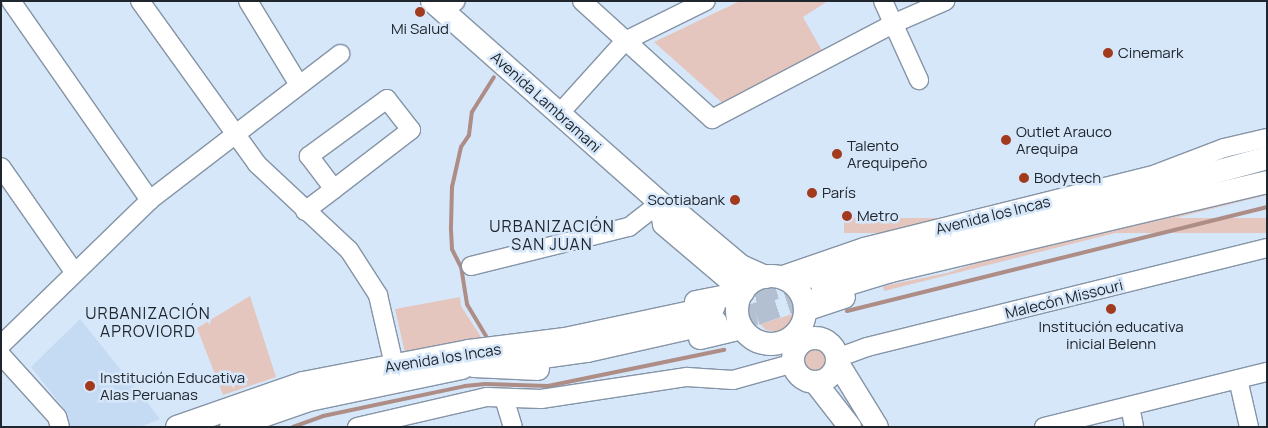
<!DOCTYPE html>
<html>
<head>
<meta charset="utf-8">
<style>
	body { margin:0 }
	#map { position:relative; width:1268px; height:428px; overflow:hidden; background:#d6e7fa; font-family:Manrope,sans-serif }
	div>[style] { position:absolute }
	.built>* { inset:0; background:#c5daf3 }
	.green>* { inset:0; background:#e5c6be; transform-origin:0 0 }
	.round { border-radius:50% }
	.stream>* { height:4px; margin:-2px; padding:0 2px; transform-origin:2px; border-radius:2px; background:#ad8d85 }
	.major-tunnel>* { height:22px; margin-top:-11px; transform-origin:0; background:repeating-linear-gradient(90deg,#b2c0d1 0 22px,transparent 0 33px) }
	.roads { filter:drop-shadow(1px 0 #8594a6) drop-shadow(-1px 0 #8594a6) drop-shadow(0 1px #8594a6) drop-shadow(0 -1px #8594a6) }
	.minor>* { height:18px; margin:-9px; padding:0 9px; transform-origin:9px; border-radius:9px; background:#fff }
	.major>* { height:22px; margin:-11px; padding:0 11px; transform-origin:11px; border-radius:11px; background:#fff }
	.major>.ring { margin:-11px; padding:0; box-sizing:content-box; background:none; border:22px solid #fff; border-radius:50% }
	.dots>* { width:14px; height:14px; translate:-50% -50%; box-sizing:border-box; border:2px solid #d6e7fa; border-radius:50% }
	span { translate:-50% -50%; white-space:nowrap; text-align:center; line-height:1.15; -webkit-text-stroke:5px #d6e7fa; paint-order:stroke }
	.poi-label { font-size:15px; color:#20262d }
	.left { translate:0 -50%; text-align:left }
	.right { translate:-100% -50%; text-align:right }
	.street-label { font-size:15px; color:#20262d }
	.neighbourhood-label { font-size:16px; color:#20262d; letter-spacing:1px }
	.frame { position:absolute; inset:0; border:2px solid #20262d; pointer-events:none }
</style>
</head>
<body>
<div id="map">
	<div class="built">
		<i style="clip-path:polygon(80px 319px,154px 411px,160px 419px,140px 427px,70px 427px,66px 411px,31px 367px)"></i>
	</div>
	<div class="green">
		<i style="clip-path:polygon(740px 1px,828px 1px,803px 17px,825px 56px,727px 107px,654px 42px)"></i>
		<i style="clip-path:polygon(1267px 186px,1267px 195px,884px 291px,883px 286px,947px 273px,1003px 254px)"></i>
		<i style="left:1267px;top:218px;width:15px;height:423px;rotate:90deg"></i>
		<i style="clip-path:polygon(250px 296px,276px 377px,223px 395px,197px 328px)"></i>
		<i style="clip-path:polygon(460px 297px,461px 306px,481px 337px,405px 353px,395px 309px)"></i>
		<i style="clip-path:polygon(799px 312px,790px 328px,781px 332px,766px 330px,760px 324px)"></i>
		<i class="round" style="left:803px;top:346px;width:26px;height:26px"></i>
	</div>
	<div class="stream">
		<i style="left:847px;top:311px;width:433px;rotate:-13.9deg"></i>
		<i style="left:486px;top:336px;width:37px;rotate:-121deg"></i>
		<i style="left:467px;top:304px;width:37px;rotate:-99deg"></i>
		<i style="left:461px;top:267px;width:20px;rotate:-117deg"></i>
		<i style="left:452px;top:249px;width:22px;rotate:-93deg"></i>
		<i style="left:451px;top:227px;width:40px;rotate:-88.6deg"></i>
		<i style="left:452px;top:187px;width:41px;rotate:-77.3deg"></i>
		<i style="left:461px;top:147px;width:14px;rotate:-56deg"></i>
		<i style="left:469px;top:135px;width:23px;rotate:-83deg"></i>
		<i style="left:472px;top:112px;width:41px;rotate:-57.8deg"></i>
		<i style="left:293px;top:427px;width:32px;rotate:-20deg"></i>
		<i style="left:323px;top:416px;width:145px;rotate:-11.9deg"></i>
		<i style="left:465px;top:386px;width:20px;rotate:-6deg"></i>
		<i style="left:485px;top:384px;width:63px;rotate:1.8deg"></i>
		<i style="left:548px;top:386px;width:180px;rotate:-11.6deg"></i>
	</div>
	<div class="major-tunnel">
		<i style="left:723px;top:304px;width:94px;rotate:-16.7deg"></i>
		<i style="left:716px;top:322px;width:41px;rotate:-11.3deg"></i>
		<i style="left:756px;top:314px;width:70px;rotate:-18.4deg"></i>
	</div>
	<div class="roads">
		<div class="minor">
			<i style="left:11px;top:1px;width:243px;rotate:55.1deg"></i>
			<i style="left:140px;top:1px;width:201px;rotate:54.3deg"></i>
			<i style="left:257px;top:164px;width:126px;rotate:43.1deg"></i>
			<i style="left:349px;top:250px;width:54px;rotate:57.2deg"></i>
			<i style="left:378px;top:295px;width:85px;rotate:77.1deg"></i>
			<i style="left:248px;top:1px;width:98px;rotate:58.7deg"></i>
			<i style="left:582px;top:1px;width:176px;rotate:42.2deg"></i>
			<i style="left:712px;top:119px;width:207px;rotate:-27.7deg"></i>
			<i style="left:895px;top:23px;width:55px;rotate:-23.7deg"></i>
			<i style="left:883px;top:1px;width:87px;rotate:65.5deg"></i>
			<i style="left:443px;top:11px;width:16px;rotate:-38deg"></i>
			<i style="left:559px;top:114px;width:98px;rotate:-47.9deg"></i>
			<i style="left:625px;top:41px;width:90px;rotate:-26.3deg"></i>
			<i style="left:1px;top:167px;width:129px;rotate:55.1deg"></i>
			<i style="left:305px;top:211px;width:36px;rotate:-37deg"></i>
			<i style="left:334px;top:189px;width:97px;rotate:-37.5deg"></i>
			<i style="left:411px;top:130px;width:39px;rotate:-128deg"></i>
			<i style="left:387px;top:99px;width:97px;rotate:143.8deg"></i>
			<i style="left:309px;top:156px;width:41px;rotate:52.9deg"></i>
			<i style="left:471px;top:266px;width:163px;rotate:-13.9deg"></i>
			<i style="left:629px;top:227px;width:39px;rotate:-38deg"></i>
			<i style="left:777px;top:277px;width:92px;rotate:-19deg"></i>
			<i style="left:864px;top:247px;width:301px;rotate:-14deg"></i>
			<i style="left:1156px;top:174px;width:73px;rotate:-20.9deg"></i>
			<i style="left:1224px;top:148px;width:44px;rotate:-13.1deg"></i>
			<i style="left:1px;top:345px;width:208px;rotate:-44.2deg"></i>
			<i style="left:150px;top:200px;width:240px;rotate:-37.5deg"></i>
			<i style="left:1px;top:355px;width:84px;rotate:47.9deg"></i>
			<i style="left:57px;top:417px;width:10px;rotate:73deg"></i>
			<i style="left:837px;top:358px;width:32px;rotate:-20deg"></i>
			<i style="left:867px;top:347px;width:412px;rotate:-13.9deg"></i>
			<i style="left:1238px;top:379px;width:49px;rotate:77.1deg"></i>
			<i style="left:504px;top:398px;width:30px;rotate:73deg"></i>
			<i style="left:1130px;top:406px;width:21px;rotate:79deg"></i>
			<i style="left:357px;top:427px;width:133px;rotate:-13deg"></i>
			<i style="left:487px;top:397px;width:54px;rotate:2.1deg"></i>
			<i style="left:541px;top:399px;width:148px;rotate:-8.6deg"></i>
			<i style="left:687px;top:377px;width:46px;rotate:3.7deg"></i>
			<i style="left:733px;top:380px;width:63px;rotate:-15.6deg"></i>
			<i style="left:1044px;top:427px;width:230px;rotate:-13.9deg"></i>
		</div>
		<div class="major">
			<i style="left:432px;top:1px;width:305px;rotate:41.5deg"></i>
			<i style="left:660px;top:203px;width:22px;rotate:30deg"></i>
			<i style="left:679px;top:214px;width:81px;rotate:40deg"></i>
			<i style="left:741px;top:266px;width:27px;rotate:24deg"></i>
			<i style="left:660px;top:203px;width:21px;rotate:79deg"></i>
			<i style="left:664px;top:224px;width:104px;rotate:40.3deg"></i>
			<i class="ring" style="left:737px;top:276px;width:46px;height:46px"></i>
			<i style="left:813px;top:277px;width:73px;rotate:-18.4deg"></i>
			<i style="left:882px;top:254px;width:279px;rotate:-13.5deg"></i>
			<i style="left:1153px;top:189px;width:118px;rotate:-15.2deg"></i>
			<i style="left:822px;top:292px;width:72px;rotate:-16.9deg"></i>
			<i style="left:891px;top:271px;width:386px;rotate:-13.3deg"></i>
			<i style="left:696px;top:302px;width:47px;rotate:-11.1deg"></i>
			<i style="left:805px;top:310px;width:41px;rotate:-18.4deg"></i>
			<i style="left:700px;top:338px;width:43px;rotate:-13.4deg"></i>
			<i class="ring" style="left:793px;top:338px;width:22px;height:22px"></i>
			<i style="left:521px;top:360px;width:67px;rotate:-7.8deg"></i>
			<i style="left:587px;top:351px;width:132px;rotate:-12.7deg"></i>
			<i style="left:837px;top:362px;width:76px;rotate:58.4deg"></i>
			<i style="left:474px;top:366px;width:64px;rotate:2.7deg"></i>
			<i style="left:815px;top:382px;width:57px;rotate:52.1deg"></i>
			<i style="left:177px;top:427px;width:133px;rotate:-19.2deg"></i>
			<i style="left:303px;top:383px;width:169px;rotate:-10.9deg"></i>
			<i style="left:469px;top:351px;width:97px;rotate:-7.1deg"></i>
			<i style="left:565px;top:339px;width:152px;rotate:-12.1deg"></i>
			<i style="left:231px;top:427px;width:83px;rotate:-19.1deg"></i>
			<i style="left:309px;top:400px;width:156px;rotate:-11.8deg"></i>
		</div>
	</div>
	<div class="dots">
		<i style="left:420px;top:12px;background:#a23a1e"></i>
		<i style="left:1108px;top:53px;background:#a23a1e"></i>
		<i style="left:1006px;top:140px;background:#a23a1e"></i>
		<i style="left:837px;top:154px;background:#a23a1e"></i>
		<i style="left:1024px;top:178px;background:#a23a1e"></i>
		<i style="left:812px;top:193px;background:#a23a1e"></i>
		<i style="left:735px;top:200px;background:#a23a1e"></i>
		<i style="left:847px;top:216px;background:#a23a1e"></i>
		<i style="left:1111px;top:309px;background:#a23a1e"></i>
		<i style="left:90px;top:386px;background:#a23a1e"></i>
	</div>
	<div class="poi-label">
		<span style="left:420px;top:29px">Mi Salud</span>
		<span class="left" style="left:1118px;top:53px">Cinemark</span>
		<span class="left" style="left:1016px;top:140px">Outlet Arauco<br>Arequipa</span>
		<span class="left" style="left:847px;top:154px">Talento<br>Arequipeño</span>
		<span class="left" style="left:1034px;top:178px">Bodytech</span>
		<span class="left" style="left:822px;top:193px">París</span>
		<span class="right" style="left:725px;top:200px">Scotiabank</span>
		<span class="left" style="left:857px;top:216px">Metro</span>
		<span style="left:1111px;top:335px">Institución educativa<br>inicial Belenn</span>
		<span class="left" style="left:100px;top:386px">Institución Educativa<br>Alas Peruanas</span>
	</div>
	<div class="street-label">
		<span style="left:546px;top:102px;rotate:42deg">Avenida Lambramani</span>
		<span style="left:993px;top:215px;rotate:-14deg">Avenida los Incas</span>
		<span style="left:1064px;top:299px;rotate:-14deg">Malecón Missouri</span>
		<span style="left:443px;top:358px;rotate:-9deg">Avenida los Incas</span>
	</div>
	<div class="neighbourhood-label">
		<span style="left:552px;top:235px">URBANIZACIÓN<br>SAN JUAN</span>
		<span style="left:148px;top:322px">URBANIZACIÓN<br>APROVIORD</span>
	</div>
	<div class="frame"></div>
</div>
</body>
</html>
